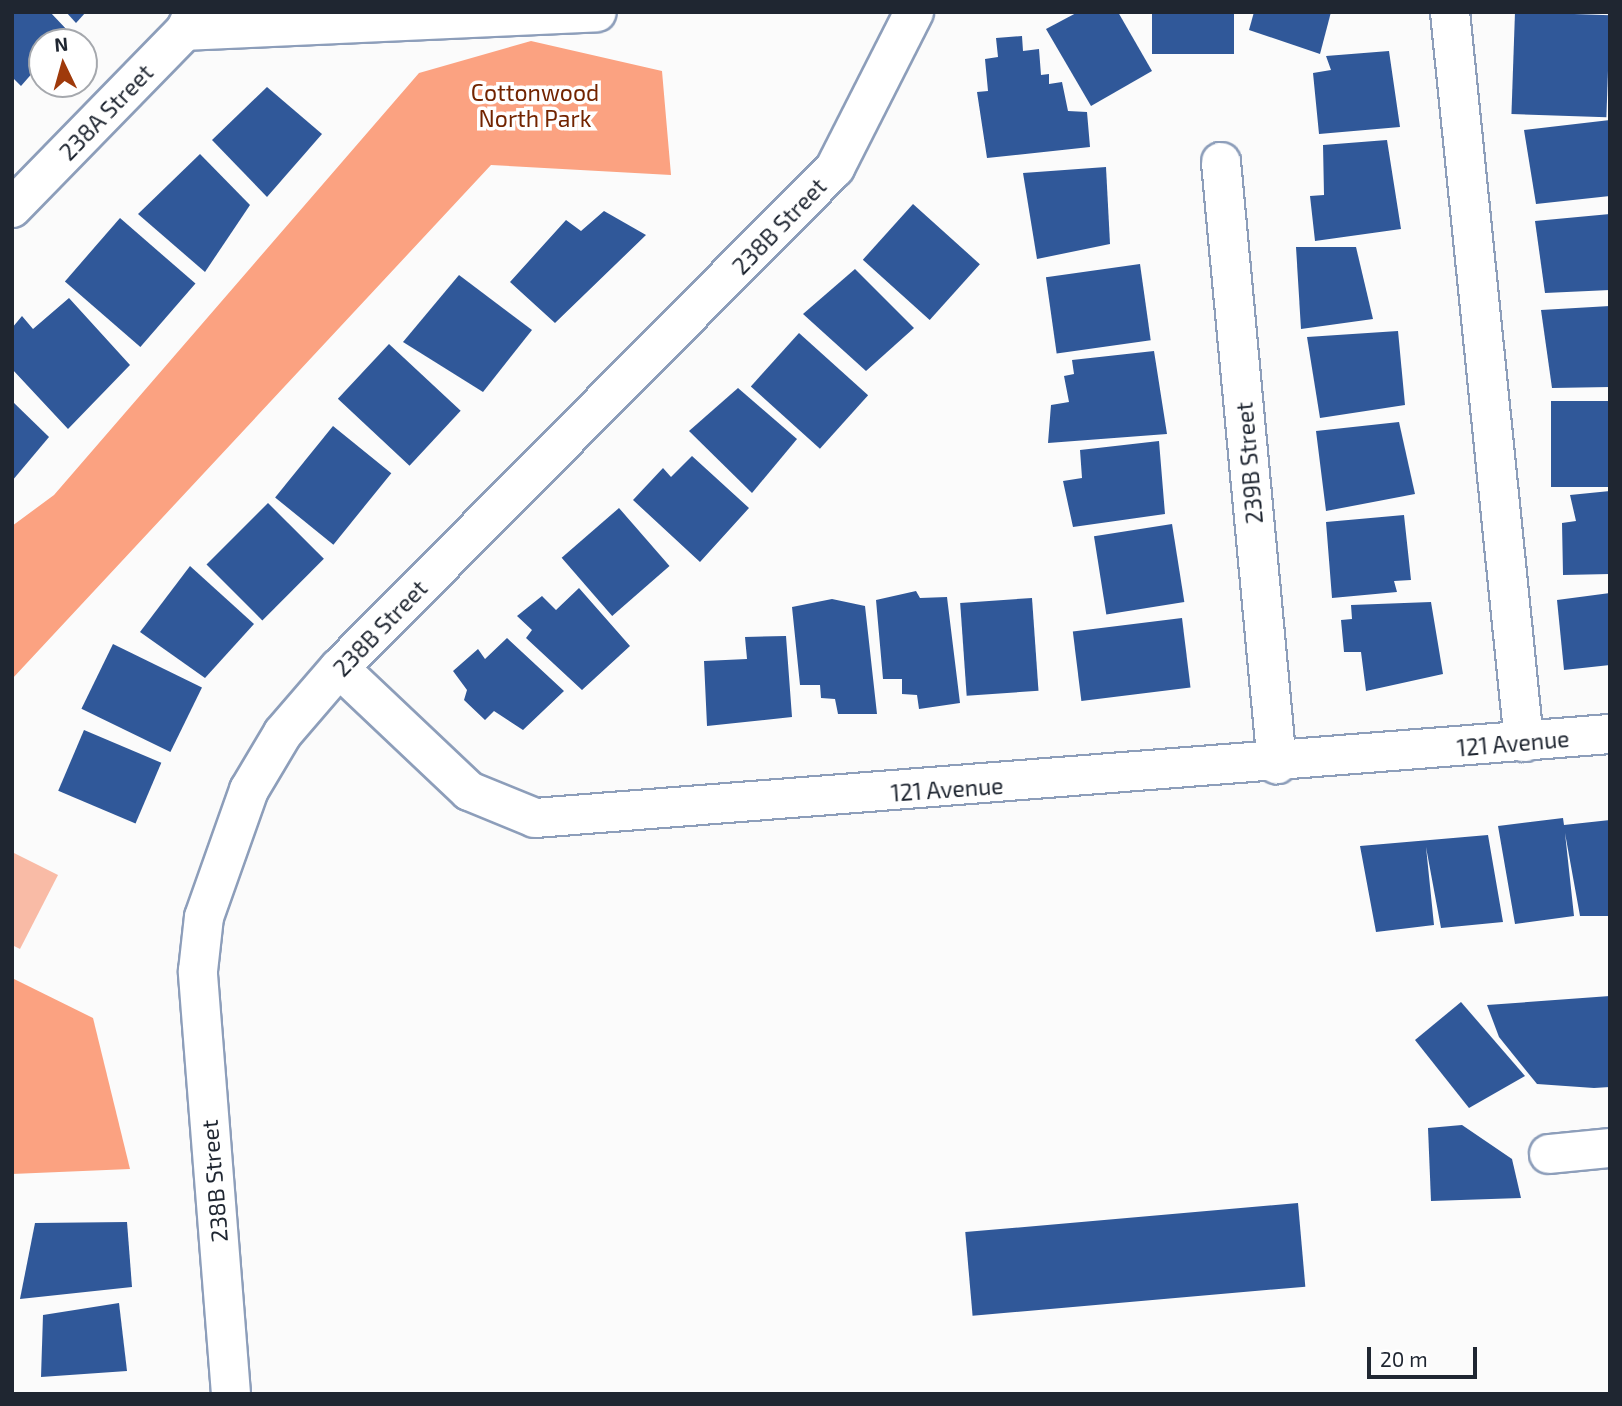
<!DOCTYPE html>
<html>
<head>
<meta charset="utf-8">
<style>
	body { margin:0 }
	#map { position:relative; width:1622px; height:1406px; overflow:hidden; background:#fbfbfb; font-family:"Exo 2",sans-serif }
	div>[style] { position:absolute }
	.green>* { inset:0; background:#f9bba6 }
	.forest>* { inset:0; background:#fba281 }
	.building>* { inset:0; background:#305899; transform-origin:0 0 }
	.roads { filter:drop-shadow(2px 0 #8d9eba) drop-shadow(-2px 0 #8d9eba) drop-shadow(0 2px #8d9eba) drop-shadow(0 -2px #8d9eba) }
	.minor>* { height:38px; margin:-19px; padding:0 19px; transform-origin:19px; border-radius:19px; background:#fff }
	span { translate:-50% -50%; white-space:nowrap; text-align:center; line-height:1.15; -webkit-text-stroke:7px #fff; paint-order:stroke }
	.park-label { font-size:23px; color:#722400 }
	.street-label { font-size:23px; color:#1f2631 }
	.frame { position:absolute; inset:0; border:14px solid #1f2631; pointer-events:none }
	.north { position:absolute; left:28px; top:28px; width:70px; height:70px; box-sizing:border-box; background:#fff; border:2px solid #a5a8ad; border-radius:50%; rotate:355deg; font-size:19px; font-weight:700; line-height:28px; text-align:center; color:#1f2631 }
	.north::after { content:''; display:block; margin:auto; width:24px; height:32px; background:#9f3a0b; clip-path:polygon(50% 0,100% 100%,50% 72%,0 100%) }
	.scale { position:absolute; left:1367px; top:1347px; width:110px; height:32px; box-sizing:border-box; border:4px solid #1f2631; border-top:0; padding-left:9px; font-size:21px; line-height:24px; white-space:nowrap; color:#1f2631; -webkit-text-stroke:5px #fff; paint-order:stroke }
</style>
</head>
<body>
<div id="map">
	<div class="green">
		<i style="clip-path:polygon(12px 852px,58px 875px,20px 949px,12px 945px)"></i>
	</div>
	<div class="forest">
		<i style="clip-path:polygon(531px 41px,662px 71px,671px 175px,491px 165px,12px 679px,12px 526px,54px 495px,419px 73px)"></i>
		<i style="clip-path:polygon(12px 978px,93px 1018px,130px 1169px,12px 1174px)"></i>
	</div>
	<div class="building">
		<i style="clip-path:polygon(12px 12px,50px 12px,69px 32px,60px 42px,42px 42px,42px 62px,21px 86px,12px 77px)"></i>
		<i style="clip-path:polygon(66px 12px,86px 12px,76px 23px)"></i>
		<i style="clip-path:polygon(1078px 12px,1118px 12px,1152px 71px,1091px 106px,1046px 29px)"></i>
		<i style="left:1152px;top:12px;width:82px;height:42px"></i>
		<i style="clip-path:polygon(1254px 12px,1331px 12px,1320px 54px,1249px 30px)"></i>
		<i style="left:1515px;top:12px;width:95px;height:102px;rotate:2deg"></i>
		<i style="clip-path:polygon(1022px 36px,1023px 51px,1039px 49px,1041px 75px,1049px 74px,1049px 84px,1062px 82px,1068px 111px,1087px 112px,1090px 147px,987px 158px,977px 92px,988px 91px,985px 59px,998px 57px,996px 38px)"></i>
		<i style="clip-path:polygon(1389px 51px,1400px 127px,1319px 134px,1313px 73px,1331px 70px,1326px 56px)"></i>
		<i style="clip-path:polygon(267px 87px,322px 134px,267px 197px,212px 140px)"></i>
		<i style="clip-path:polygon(1610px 120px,1610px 196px,1536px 204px,1524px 130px)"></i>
		<i style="clip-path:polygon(1387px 140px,1401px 229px,1315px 241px,1310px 196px,1324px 195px,1323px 145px)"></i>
		<i style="clip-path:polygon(200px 154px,250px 205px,205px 272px,138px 214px)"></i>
		<i style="clip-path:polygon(1106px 167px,1110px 244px,1037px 259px,1023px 173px)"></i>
		<i style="left:913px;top:204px;width:90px;height:75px;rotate:42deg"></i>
		<i style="clip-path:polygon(604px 211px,646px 235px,555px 323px,510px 282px,566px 220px,581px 231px)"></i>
		<i style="clip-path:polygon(1610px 214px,1610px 290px,1545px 293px,1535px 221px)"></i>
		<i style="left:120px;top:218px;width:100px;height:84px;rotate:41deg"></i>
		<i style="clip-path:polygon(1296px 247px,1356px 247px,1373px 319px,1301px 329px)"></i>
		<i style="left:1140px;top:264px;width:77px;height:95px;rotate:82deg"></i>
		<i style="clip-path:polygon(855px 269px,914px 328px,866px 371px,803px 314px)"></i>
		<i style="clip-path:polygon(459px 275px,532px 330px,483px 392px,403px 342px)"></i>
		<i style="clip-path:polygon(69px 298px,130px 365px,68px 429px,12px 369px,12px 328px,22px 316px,33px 329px)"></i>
		<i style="clip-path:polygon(1610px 306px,1610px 387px,1552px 388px,1541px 310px)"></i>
		<i style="clip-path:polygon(1398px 331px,1405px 405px,1320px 418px,1307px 337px)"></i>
		<i style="left:799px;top:333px;width:93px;height:72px;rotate:42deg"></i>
		<i style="left:389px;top:344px;width:98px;height:75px;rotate:43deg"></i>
		<i style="clip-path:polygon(1154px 351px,1167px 434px,1048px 443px,1051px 405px,1069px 402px,1064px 376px,1074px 374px,1072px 360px)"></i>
		<i style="clip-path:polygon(738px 388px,797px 439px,752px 493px,689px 431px)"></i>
		<i style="clip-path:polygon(12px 401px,49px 437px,12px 481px)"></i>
		<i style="left:1610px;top:401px;width:86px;height:59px;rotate:90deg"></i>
		<i style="clip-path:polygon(1399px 422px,1415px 494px,1326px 511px,1316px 431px)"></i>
		<i style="left:333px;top:426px;width:75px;height:92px;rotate:39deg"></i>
		<i style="clip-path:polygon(1159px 441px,1165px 514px,1073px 527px,1063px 481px,1082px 478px,1080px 450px)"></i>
		<i style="clip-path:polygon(692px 456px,749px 508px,700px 562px,633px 500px,663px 468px,671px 477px)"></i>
		<i style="clip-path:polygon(1610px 491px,1610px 574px,1563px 575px,1562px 523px,1576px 521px,1570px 495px)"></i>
		<i style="left:268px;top:503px;width:79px;height:87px;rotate:45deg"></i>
		<i style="left:619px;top:508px;width:77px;height:76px;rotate:49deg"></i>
		<i style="clip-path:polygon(1404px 515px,1411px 580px,1394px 581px,1397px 592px,1332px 598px,1326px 522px)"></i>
		<i style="left:1172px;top:524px;width:79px;height:79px;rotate:81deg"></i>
		<i style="clip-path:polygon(190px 566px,254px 624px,205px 678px,140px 632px)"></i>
		<i style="clip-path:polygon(579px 588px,630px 646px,582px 690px,526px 638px,532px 630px,517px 616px,542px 596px,556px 610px)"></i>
		<i style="clip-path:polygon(916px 591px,920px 598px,947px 597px,960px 703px,919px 709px,917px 695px,902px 694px,902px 679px,883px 679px,876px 600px)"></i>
		<i style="clip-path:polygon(1610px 593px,1610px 665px,1564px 670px,1557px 600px)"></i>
		<i style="left:1032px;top:598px;width:93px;height:72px;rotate:86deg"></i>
		<i style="clip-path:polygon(832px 599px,865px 606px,877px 714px,838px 714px,835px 699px,821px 698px,820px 685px,800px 685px,792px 607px)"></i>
		<i style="clip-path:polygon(1431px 602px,1443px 674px,1366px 691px,1361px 652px,1344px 652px,1341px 620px,1352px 619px,1351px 605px)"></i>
		<i style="left:1182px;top:618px;width:70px;height:110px;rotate:83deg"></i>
		<i style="clip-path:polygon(786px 636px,792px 717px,707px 726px,704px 661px,747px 659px,745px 637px)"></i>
		<i style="clip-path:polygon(507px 638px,564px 691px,523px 730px,494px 711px,485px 720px,464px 700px,467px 690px,453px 671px,478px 649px,485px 659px)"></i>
		<i style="left:113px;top:644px;width:99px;height:72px;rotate:26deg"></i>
		<i style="left:84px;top:730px;width:84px;height:66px;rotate:23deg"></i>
		<i style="clip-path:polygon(1563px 818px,1564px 825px,1610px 820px,1610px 916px,1580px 916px,1565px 833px,1574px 916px,1515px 924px,1498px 826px)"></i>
		<i style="clip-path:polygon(1488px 835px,1503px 922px,1441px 928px,1426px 847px,1434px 925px,1376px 932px,1360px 846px)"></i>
		<i style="clip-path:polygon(1610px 996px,1610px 1087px,1594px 1088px,1537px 1084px,1499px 1037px,1487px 1005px)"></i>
		<i style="clip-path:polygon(1461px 1002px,1525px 1076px,1469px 1108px,1415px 1040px)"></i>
		<i style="clip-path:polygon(1462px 1125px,1512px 1159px,1521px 1198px,1431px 1201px,1428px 1128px)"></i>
		<i style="left:1298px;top:1203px;width:84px;height:334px;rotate:85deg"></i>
		<i style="clip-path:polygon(127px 1222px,132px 1287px,20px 1299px,35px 1223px)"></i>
		<i style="clip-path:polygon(119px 1303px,127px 1371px,41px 1377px,43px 1315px)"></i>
	</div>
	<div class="roads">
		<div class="minor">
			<i style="left:1450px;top:12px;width:734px;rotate:84.21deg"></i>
			<i style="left:185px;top:31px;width:412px;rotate:-2.6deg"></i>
			<i style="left:1221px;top:162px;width:605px;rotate:84.69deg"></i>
			<i style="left:12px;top:208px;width:248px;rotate:-45.7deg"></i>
			<i style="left:185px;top:31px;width:21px;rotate:-65deg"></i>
			<i style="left:339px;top:668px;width:179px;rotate:43.4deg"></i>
			<i style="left:469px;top:791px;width:71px;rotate:22.2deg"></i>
			<i style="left:535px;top:818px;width:1078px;rotate:-4.47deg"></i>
			<i style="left:1549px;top:1154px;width:61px;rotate:-5.6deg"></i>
			<i style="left:231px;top:1394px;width:424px;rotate:-94.5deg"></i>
			<i style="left:198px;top:971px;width:54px;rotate:-83.7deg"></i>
			<i style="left:204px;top:917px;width:135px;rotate:-70.5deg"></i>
			<i style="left:249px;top:790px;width:66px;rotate:-59.2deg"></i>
			<i style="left:283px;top:733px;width:86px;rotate:-49.3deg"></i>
			<i style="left:339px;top:668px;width:704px;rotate:-45.23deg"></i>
			<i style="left:835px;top:168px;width:175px;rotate:-63.1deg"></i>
		</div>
	</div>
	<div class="park-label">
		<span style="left:535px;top:105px">Cottonwood<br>North Park</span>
	</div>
	<div class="street-label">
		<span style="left:106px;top:112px;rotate:-46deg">238A Street</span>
		<span style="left:779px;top:226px;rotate:-46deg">238B Street</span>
		<span style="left:1249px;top:463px;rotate:-95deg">239B Street</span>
		<span style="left:380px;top:628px;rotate:-46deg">238B Street</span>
		<span style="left:1513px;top:743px;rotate:-5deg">121 Avenue</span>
		<span style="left:947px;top:789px;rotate:-4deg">121 Avenue</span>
		<span style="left:214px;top:1181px;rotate:-95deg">238B Street</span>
	</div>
	<div class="frame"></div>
	<div class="north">N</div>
	<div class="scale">20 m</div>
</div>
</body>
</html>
